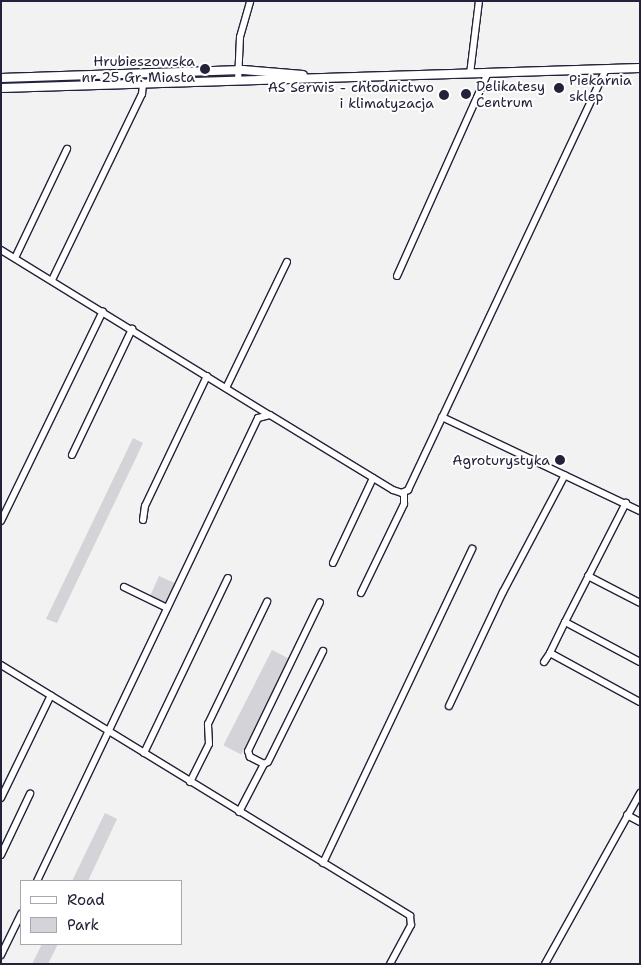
<!DOCTYPE html>
<html>
<head>
<meta charset="utf-8">
<style>
	body { margin:0 }
	#map { position:relative; width:641px; height:965px; overflow:hidden; background:#f2f2f3; font-family:"Shantell Sans",sans-serif }
	div>[style] { position:absolute }
	.green>* { inset:0; background:#d3d3d8; transform-origin:0 0 }
	.roads { filter:drop-shadow(1px 0 #22223b) drop-shadow(-1px 0 #22223b) drop-shadow(0 1px #22223b) drop-shadow(0 -1px #22223b) }
	.minor>* { height:6px; margin:-3px; padding:0 3px; transform-origin:3px; border-radius:3px; background:#fff }
	.major>* { height:8px; margin:-4px; padding:0 4px; transform-origin:4px; border-radius:4px; background:#fff }
	.dots>* { width:14px; height:14px; translate:-50% -50%; box-sizing:border-box; border:2px solid #fff; border-radius:50% }
	span { translate:-50% -50%; white-space:nowrap; text-align:center; line-height:1.15; -webkit-text-stroke:4px #fff; paint-order:stroke }
	.poi-label { font-size:14px; color:#22223b }
	.right { translate:-100% -50%; text-align:right }
	.left { translate:0 -50%; text-align:left }
	.frame { position:absolute; inset:0; border:2px solid #22223b; pointer-events:none }
	.legend { position:absolute; left:20px; top:880px; width:162px; height:65px; box-sizing:border-box; background:#fff; border:1px solid #a7a7b1; margin:0; padding:6px 9px; list-style:none; font-size:15px; color:#22223b }
	.legend li { display:flex; align-items:center; gap:10px; height:25px }
	.legend b { width:25px; border:1px solid #a7a7b1 }
</style>
</head>
<body>
<div id="map">
	<div class="green">
		<i style="clip-path:polygon(130px 78px,128px 81px,26px 82px,27px 80px)"></i>
		<i style="clip-path:polygon(133px 438px,143px 443px,135px 460px,57px 623px,46px 619px)"></i>
		<i style="left:159px;top:576px;width:17px;height:24px;rotate:24deg"></i>
		<i style="left:272px;top:650px;width:20px;height:107px;rotate:27deg"></i>
		<i style="clip-path:polygon(105px 813px,117px 819px,88px 881px,72px 881px)"></i>
		<i style="clip-path:polygon(42px 944px,58px 944px,48px 964px,32px 964px)"></i>
	</div>
	<div class="roads">
		<div class="minor">
			<i style="left:470px;top:74px;width:74px;rotate:-83deg"></i>
			<i style="left:238px;top:81px;width:44px;rotate:-87.4deg"></i>
			<i style="left:240px;top:37px;width:37px;rotate:-74deg"></i>
			<i style="left:1px;top:250px;width:313px;rotate:31.6deg"></i>
			<i style="left:15px;top:258px;width:121px;rotate:-64.5deg"></i>
			<i style="left:397px;top:276px;width:222px;rotate:-65.9deg"></i>
			<i style="left:52px;top:280px;width:207px;rotate:-64.2deg"></i>
			<i style="left:142px;top:94px;width:10px;rotate:-84deg"></i>
			<i style="left:226px;top:388px;width:140px;rotate:-64.2deg"></i>
			<i style="left:442px;top:417px;width:219px;rotate:25.4deg"></i>
			<i style="left:72px;top:455px;width:140px;rotate:-64.5deg"></i>
			<i style="left:143px;top:520px;width:14px;rotate:-82deg"></i>
			<i style="left:145px;top:506px;width:144px;rotate:-64.5deg"></i>
			<i style="left:1px;top:521px;width:233px;rotate:-64.1deg"></i>
			<i style="left:333px;top:563px;width:94px;rotate:-64.8deg"></i>
			<i style="left:588px;top:576px;width:59px;rotate:27.4deg"></i>
			<i style="left:124px;top:587px;width:48px;rotate:26deg"></i>
			<i style="left:361px;top:593px;width:99px;rotate:-64.2deg"></i>
			<i style="left:404px;top:504px;width:12px;rotate:-90deg"></i>
			<i style="left:565px;top:622px;width:134px;rotate:-62.9deg"></i>
			<i style="left:544px;top:662px;width:11px;rotate:-56deg"></i>
			<i style="left:640px;top:662px;width:85px;rotate:-151.9deg"></i>
			<i style="left:565px;top:622px;width:34px;rotate:116deg"></i>
			<i style="left:550px;top:653px;width:102px;rotate:28.6deg"></i>
			<i style="left:1px;top:665px;width:480px;rotate:31.5deg"></i>
			<i style="left:410px;top:916px;width:9px;rotate:84deg"></i>
			<i style="left:411px;top:925px;width:44px;rotate:118.3deg"></i>
			<i style="left:449px;top:706px;width:126px;rotate:-64.7deg"></i>
			<i style="left:503px;top:592px;width:132px;rotate:-62.1deg"></i>
			<i style="left:144px;top:753px;width:194px;rotate:-64.4deg"></i>
			<i style="left:264px;top:764px;width:4px;rotate:-27deg"></i>
			<i style="left:268px;top:762px;width:124px;rotate:-63.6deg"></i>
			<i style="left:190px;top:782px;width:42px;rotate:-63.4deg"></i>
			<i style="left:209px;top:744px;width:20px;rotate:-93deg"></i>
			<i style="left:208px;top:724px;width:136px;rotate:-64.2deg"></i>
			<i style="left:1px;top:798px;width:114px;rotate:-64.1deg"></i>
			<i style="left:239px;top:812px;width:54px;rotate:-62.5deg"></i>
			<i style="left:264px;top:764px;width:16px;rotate:-153deg"></i>
			<i style="left:250px;top:757px;width:6px;rotate:-108deg"></i>
			<i style="left:248px;top:751px;width:165px;rotate:-64.2deg"></i>
			<i style="left:627px;top:815px;width:15px;rotate:28deg"></i>
			<i style="left:1px;top:855px;width:68px;rotate:-64.6deg"></i>
			<i style="left:323px;top:863px;width:348px;rotate:-64.6deg"></i>
			<i style="left:37px;top:881px;width:513px;rotate:-64.48deg"></i>
			<i style="left:258px;top:418px;width:12px;rotate:-14deg"></i>
			<i style="left:270px;top:415px;width:144px;rotate:31.4deg"></i>
			<i style="left:393px;top:490px;width:9px;rotate:18deg"></i>
			<i style="left:402px;top:493px;width:7px;rotate:-27deg"></i>
			<i style="left:408px;top:490px;width:465px;rotate:-64.8deg"></i>
			<i style="left:1px;top:955px;width:46px;rotate:-64deg"></i>
			<i style="left:545px;top:964px;width:196px;rotate:-60.9deg"></i>
		</div>
		<div class="major">
			<i style="left:1px;top:78px;width:242px;rotate:-1.9deg"></i>
			<i style="left:243px;top:70px;width:60px;rotate:4.8deg"></i>
			<i style="left:1px;top:88px;width:639px;rotate:-1.79deg"></i>
		</div>
	</div>
	<div class="dots">
		<i style="left:205px;top:69px;background:#22223b"></i>
		<i style="left:559px;top:88px;background:#22223b"></i>
		<i style="left:466px;top:94px;background:#22223b"></i>
		<i style="left:444px;top:95px;background:#22223b"></i>
		<i style="left:560px;top:460px;background:#22223b"></i>
	</div>
	<div class="poi-label">
		<span class="right" style="left:195px;top:69px">Hrubieszowska<br>nr 25 Gr. Miasta</span>
		<span class="left" style="left:569px;top:88px">Piekarnia<br>sklep</span>
		<span class="left" style="left:476px;top:94px">Delikatesy<br>Centrum</span>
		<span class="right" style="left:434px;top:95px">AS Serwis - chłodnictwo<br>i klimatyzacja</span>
		<span class="right" style="left:550px;top:460px">Agroturystyka</span>
	</div>
	<div class="frame"></div>
	<ul class="legend">
	<li><b style="height:6px;background:#fff"></b>Road</li>
	<li><b style="height:14px;background:#d3d3d8"></b>Park</li>
	</ul>
</div>
</body>
</html>
